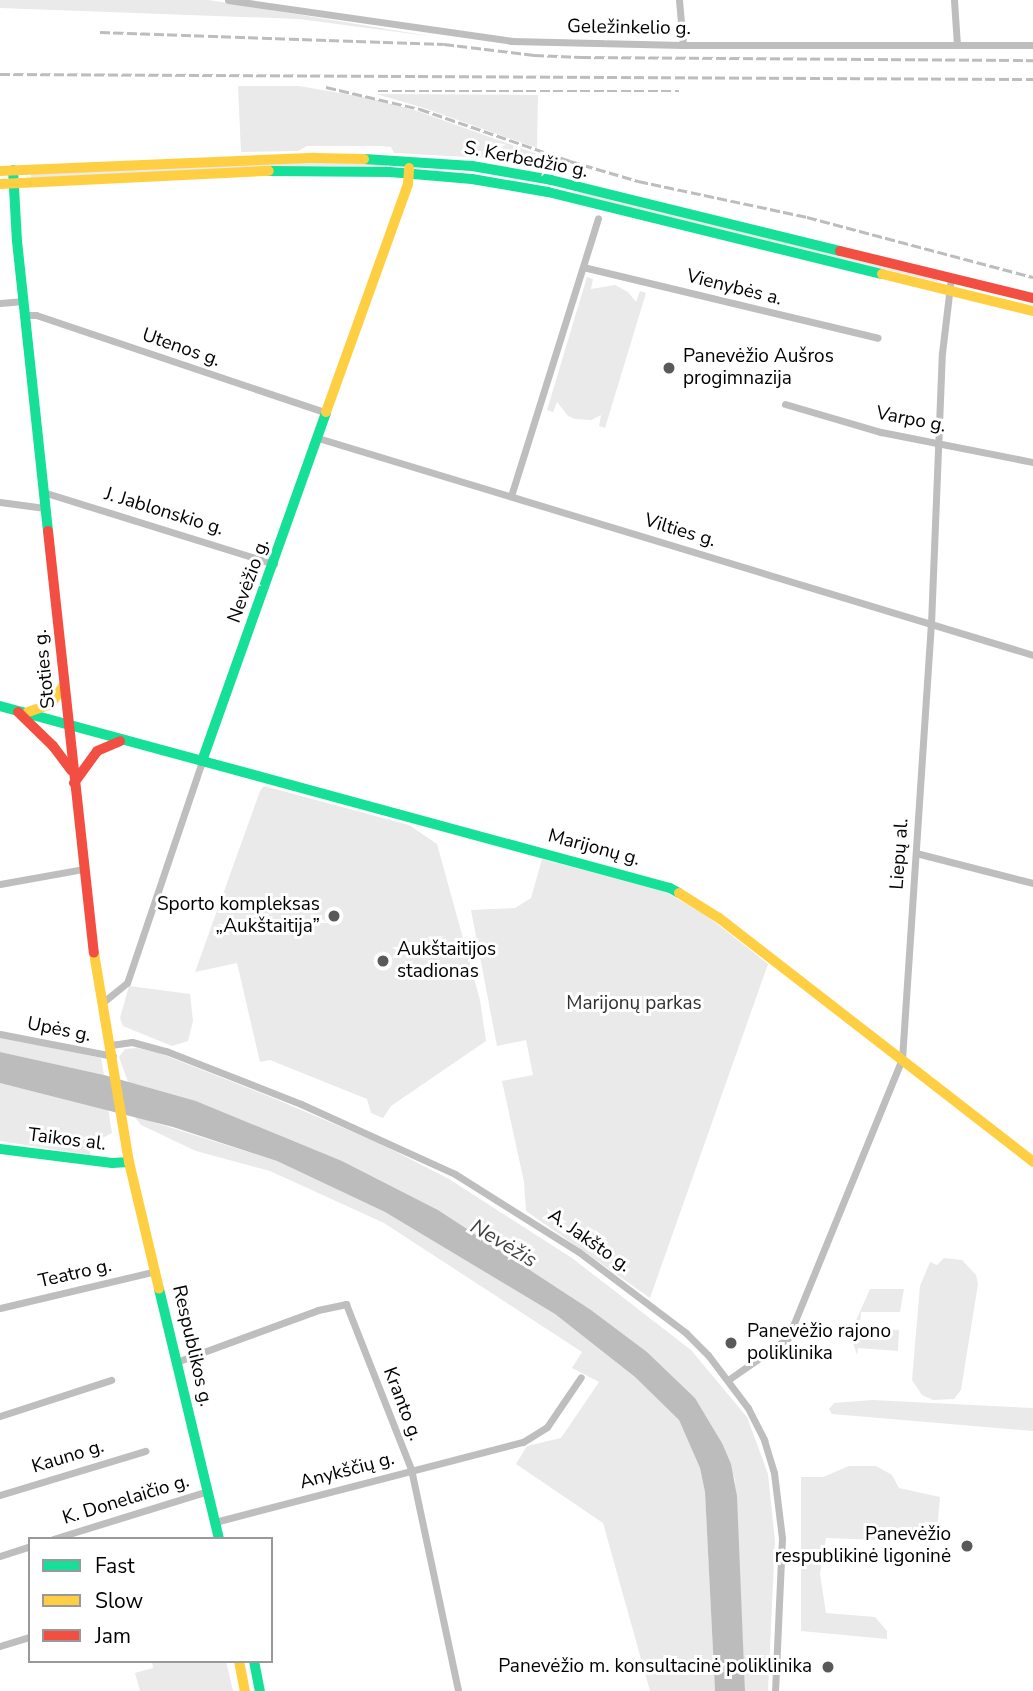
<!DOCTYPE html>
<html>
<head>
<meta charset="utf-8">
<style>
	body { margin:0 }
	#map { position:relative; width:1033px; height:1691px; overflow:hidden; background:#fff; font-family:"Nunito Sans",sans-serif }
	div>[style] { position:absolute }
	.green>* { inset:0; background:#eaeaea }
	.water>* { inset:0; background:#bcbcbc }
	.street>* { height:7px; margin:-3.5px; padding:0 3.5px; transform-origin:3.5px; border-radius:3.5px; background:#bebebe }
	.fast>* { height:10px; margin:-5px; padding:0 5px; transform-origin:5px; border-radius:5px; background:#16e098 }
	.slow>* { height:10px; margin:-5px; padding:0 5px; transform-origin:5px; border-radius:5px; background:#ffcf43 }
	.jam>* { height:10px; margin:-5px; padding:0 5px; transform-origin:5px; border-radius:5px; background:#f24e42 }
	.rail>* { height:2.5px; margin-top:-1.25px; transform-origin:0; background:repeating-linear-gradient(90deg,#bdbdbd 0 10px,transparent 0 13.5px) }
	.dots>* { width:19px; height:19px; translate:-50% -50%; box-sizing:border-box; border:4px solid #fff; border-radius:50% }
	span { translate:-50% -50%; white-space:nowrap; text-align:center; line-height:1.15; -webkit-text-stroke:6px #fff; paint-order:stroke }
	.street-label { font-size:19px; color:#000 }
	.poi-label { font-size:19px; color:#000 }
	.left { translate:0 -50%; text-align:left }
	.right { translate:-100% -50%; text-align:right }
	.park-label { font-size:19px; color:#303030 }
	.water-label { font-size:21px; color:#414141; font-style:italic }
	.legend { position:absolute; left:28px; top:1537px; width:245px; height:126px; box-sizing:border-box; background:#fff; border:2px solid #999; margin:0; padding:9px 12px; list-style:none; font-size:21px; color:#000 }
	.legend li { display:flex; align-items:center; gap:14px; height:35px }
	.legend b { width:35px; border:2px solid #999 }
</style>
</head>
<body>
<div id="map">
	<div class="green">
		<i style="clip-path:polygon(0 0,209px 0,436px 37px,299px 19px,0 8px)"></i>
		<i style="clip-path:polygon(238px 86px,299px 86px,369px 98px,417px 111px,537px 154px,505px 156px,502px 159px,394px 153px,391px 147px,381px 146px,307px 146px,298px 151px,241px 152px)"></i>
		<i style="clip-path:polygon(376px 94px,538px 95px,537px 148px,424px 108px)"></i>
		<i style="clip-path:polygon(293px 162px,387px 163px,387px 168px,329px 166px,31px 178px,31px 174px)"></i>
		<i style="clip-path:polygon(579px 191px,937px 280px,938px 282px,578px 195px)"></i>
		<i style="clip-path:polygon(587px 277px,593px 279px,591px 289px,615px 285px,628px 292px,636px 302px,640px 291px,646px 293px,605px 428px,599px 426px,601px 415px,591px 420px,575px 419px,568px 416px,557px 402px,553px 412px,547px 410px)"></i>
		<i style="clip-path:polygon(264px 786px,409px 825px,437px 844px,480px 1000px,486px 1041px,391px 1106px,383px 1118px,371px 1113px,367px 1099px,270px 1060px,260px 1062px,237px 963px,195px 972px,260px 791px)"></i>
		<i style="clip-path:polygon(542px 859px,666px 892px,707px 916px,768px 964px,650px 1298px,526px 1211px,524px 1182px,502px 1081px,533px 1075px,526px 1040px,497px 1046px,471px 910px,515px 908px,531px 898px)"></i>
		<i style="clip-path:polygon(129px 986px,190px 994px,193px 1021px,188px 1041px,172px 1046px,123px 1026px,120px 1018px)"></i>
		<i style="clip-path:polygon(0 1037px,101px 1058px,104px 1075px,0 1052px)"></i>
		<i style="clip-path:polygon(137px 1048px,159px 1053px,273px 1098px,379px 1143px,449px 1179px,572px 1258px,691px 1350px,747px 1417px,768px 1474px,775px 1541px,768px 1691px,745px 1691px,735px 1480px,722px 1443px,695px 1398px,647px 1352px,591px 1310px,438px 1210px,342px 1161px,196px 1101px,128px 1082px,119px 1057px,125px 1049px)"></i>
		<i style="clip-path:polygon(0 1083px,108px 1108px,112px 1133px,91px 1144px,90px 1155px,0 1141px)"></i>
		<i style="clip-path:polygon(134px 1116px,277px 1161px,385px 1212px,555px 1314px,635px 1377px,679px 1420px,700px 1468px,705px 1491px,715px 1691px,650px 1691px,603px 1523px,516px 1464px,527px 1446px,561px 1438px,599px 1382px,572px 1368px,582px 1352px,384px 1223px,270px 1171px,196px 1151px,141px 1125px)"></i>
		<i style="clip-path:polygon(944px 1258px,962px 1260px,976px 1275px,978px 1284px,961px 1390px,954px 1399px,933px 1400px,922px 1395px,912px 1380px,920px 1286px,930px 1262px,937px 1265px)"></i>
		<i style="clip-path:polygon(870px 1289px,904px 1289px,900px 1312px,861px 1312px,860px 1327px,899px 1330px,898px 1351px,858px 1348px,857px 1355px,850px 1334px)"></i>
		<i style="clip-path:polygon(872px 1400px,1033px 1408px,1033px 1431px,832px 1414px,829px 1409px,834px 1403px)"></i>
		<i style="clip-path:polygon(849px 1466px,876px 1466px,892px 1475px,899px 1488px,940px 1497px,936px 1542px,826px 1538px,820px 1574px,826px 1613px,875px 1617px,887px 1631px,887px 1639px,801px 1631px,801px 1477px,823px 1477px)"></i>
		<i style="clip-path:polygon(152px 1661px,226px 1661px,233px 1691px,140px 1691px,135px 1673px,153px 1668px)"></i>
	</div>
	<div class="water">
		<i style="clip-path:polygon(0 1052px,104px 1075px,196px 1101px,342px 1161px,438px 1210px,591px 1310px,647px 1352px,695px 1398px,722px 1443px,731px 1464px,737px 1496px,745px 1691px,715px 1691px,705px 1492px,700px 1468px,679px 1420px,635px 1377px,555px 1314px,385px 1212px,277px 1161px,173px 1127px,0 1083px)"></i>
	</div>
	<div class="street">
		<i style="left:228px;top:0;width:286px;rotate:8.2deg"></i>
		<i style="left:511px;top:41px;width:172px;rotate:1.3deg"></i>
		<i style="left:683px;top:45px;width:350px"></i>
		<i style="left:679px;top:0;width:45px;rotate:84.9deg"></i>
		<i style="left:954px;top:0;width:45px;rotate:86.2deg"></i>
		<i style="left:583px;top:267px;width:303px;rotate:13.5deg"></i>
		<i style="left:0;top:303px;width:24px;rotate:-5deg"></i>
		<i style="left:25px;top:315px;width:11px"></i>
		<i style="left:36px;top:315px;width:307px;rotate:18.6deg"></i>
		<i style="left:785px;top:404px;width:100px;rotate:16.3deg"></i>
		<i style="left:881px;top:432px;width:155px;rotate:11.2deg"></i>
		<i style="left:318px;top:438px;width:747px;rotate:16.88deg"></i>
		<i style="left:43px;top:492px;width:242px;rotate:17.3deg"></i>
		<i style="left:511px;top:496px;width:291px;rotate:-72.6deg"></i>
		<i style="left:0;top:502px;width:45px;rotate:7.6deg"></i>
		<i style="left:916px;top:853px;width:121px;rotate:14.4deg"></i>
		<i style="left:0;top:884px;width:84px;rotate:-10.2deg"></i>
		<i style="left:102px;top:1003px;width:32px;rotate:-39deg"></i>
		<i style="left:127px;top:983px;width:234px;rotate:-71.3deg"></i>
		<i style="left:0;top:1034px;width:115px;rotate:11deg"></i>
		<i style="left:111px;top:1045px;width:21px;rotate:-8deg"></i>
		<i style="left:132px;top:1042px;width:35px;rotate:15deg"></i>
		<i style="left:166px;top:1051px;width:145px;rotate:21.4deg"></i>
		<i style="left:301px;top:1104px;width:169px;rotate:24.4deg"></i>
		<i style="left:455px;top:1174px;width:146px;rotate:32.2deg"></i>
		<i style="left:579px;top:1252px;width:134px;rotate:37.1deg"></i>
		<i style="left:686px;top:1333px;width:31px;rotate:45deg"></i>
		<i style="left:708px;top:1355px;width:66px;rotate:53deg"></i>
		<i style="left:748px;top:1408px;width:36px;rotate:63deg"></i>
		<i style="left:764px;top:1440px;width:34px;rotate:73deg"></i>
		<i style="left:774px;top:1473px;width:65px;rotate:83deg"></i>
		<i style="left:782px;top:1538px;width:153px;rotate:92.6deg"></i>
		<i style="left:0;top:1308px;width:160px;rotate:-13.3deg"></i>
		<i style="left:179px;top:1361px;width:148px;rotate:-20.1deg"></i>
		<i style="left:318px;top:1310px;width:29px;rotate:-12deg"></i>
		<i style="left:346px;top:1304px;width:177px;rotate:68.5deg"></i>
		<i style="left:411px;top:1469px;width:227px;rotate:78deg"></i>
		<i style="left:728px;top:1380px;width:73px;rotate:-35deg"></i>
		<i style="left:788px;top:1338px;width:301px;rotate:-67.8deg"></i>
		<i style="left:902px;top:1059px;width:436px;rotate:-86.2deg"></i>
		<i style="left:931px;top:624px;width:271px;rotate:-87.7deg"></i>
		<i style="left:942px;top:353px;width:76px;rotate:-83.2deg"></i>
		<i style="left:0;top:1416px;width:117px;rotate:-18deg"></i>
		<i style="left:0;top:1495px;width:152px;rotate:-16.9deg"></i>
		<i style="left:215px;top:1522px;width:318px;rotate:-14.6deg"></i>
		<i style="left:523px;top:1442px;width:28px;rotate:-32deg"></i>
		<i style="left:547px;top:1427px;width:60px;rotate:-55.8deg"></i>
		<i style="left:53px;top:1539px;width:162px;rotate:-17.2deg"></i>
		<i style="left:0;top:1556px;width:32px;rotate:-18deg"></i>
		<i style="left:0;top:1646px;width:31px;rotate:-17deg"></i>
	</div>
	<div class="fast">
		<i style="left:364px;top:159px;width:108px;rotate:3.7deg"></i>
		<i style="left:472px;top:166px;width:80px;rotate:10deg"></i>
		<i style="left:551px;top:180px;width:298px;rotate:13.8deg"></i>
		<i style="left:13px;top:170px;width:71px;rotate:86.8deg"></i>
		<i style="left:17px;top:241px;width:292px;rotate:83.9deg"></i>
		<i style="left:269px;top:171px;width:121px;rotate:0.5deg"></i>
		<i style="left:390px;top:172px;width:82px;rotate:4.9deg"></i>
		<i style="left:472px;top:179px;width:77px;rotate:9.7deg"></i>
		<i style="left:548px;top:192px;width:344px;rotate:13.8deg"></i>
		<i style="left:0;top:706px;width:694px;rotate:15.2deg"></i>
		<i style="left:670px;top:888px;width:10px;rotate:29deg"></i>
		<i style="left:202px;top:761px;width:370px;rotate:-70.4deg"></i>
		<i style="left:0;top:1149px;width:113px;rotate:7.1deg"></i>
		<i style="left:112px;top:1163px;width:17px;rotate:-3deg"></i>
		<i style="left:159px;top:1289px;width:257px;rotate:76.5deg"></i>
		<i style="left:254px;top:1661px;width:31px;rotate:79deg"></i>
	</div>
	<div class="slow">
		<i style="left:0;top:171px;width:315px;rotate:-2.4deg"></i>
		<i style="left:315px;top:158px;width:49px;rotate:1.2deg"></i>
		<i style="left:0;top:184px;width:269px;rotate:-2.8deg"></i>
		<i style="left:882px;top:274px;width:155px;rotate:13.8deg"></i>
		<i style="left:326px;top:412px;width:242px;rotate:-70.2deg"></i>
		<i style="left:408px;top:184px;width:16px;rotate:-86deg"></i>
		<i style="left:28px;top:712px;width:24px;rotate:-19deg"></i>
		<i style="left:51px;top:704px;width:23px;rotate:-56deg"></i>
		<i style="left:679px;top:893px;width:47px;rotate:32deg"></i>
		<i style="left:719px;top:918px;width:398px;rotate:37.8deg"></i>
		<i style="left:94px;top:953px;width:212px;rotate:80.5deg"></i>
		<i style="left:129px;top:1162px;width:130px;rotate:76.7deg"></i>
		<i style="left:239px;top:1661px;width:31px;rotate:79deg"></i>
	</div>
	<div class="jam">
		<i style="left:840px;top:251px;width:199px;rotate:13.7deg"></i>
		<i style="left:48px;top:531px;width:424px;rotate:83.8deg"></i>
		<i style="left:18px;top:712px;width:49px;rotate:44.2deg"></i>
		<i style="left:53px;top:746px;width:31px;rotate:53deg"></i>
		<i style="left:74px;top:783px;width:39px;rotate:-54deg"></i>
		<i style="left:97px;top:751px;width:25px;rotate:-23deg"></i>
	</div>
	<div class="rail">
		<i style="left:100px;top:32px;width:344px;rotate:2deg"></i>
		<i style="left:444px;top:44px;width:91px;rotate:7deg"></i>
		<i style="left:534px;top:55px;width:47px;rotate:2.4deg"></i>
		<i style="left:581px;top:57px;width:452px;rotate:0.4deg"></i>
		<i style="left:0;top:74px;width:1033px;rotate:0.28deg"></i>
		<i style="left:326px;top:87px;width:97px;rotate:13.2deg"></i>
		<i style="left:420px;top:109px;width:159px;rotate:19.1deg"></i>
		<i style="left:570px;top:161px;width:71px;rotate:16.4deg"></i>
		<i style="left:638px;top:181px;width:173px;rotate:12deg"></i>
		<i style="left:807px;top:217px;width:234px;rotate:14.9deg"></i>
		<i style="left:378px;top:91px;width:301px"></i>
	</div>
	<div class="dots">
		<i style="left:669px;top:368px;background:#595959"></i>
		<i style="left:334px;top:916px;background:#595959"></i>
		<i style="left:383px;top:961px;background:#595959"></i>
		<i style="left:731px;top:1343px;background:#595959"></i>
		<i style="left:967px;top:1546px;background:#595959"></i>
		<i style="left:828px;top:1667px;background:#595959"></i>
	</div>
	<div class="street-label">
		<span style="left:629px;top:28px;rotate:1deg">Geležinkelio g.</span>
		<span style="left:526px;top:160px;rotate:11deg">S. Kerbedžio g.</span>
		<span style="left:734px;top:288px;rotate:14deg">Vienybės a.</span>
		<span style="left:181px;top:348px;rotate:19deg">Utenos g.</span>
		<span style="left:911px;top:420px;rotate:11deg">Varpo g.</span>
		<span style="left:164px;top:512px;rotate:17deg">J. Jablonskio g.</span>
		<span style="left:680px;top:531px;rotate:17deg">Vilties g.</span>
		<span style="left:249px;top:581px;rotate:-70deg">Nevėžio g.</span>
		<span style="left:45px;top:669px;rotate:-96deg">Stoties g.</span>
		<span style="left:594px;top:848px;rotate:15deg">Marijonų g.</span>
		<span style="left:900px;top:854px;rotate:-86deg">Liepų al.</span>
		<span style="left:59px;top:1030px;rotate:11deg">Upės g.</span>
		<span style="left:67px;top:1140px;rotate:7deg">Taikos al.</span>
		<span style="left:589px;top:1241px;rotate:35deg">A. Jakšto g.</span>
		<span style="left:75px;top:1274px;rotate:-13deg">Teatro g.</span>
		<span style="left:192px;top:1346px;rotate:77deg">Respublikos g.</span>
		<span style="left:402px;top:1404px;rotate:69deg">Kranto g.</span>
		<span style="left:68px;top:1457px;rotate:-17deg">Kauno g.</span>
		<span style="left:347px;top:1471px;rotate:-15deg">Anykščių g.</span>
		<span style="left:126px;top:1500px;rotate:-17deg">K. Donelaičio g.</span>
	</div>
	<div class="poi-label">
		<span class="left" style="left:683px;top:368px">Panevėžio Aušros<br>progimnazija</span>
		<span class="right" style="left:320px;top:916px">Sporto kompleksas<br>„Aukštaitija”</span>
		<span class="left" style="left:397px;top:961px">Aukštaitijos<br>stadionas</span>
		<span class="left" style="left:747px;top:1343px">Panevėžio rajono<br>poliklinika</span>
		<span class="right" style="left:951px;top:1546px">Panevėžio<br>respublikinė ligoninė</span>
		<span class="right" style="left:812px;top:1667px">Panevėžio m. konsultacinė poliklinika</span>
	</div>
	<div class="park-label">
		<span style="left:634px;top:1004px">Marijonų parkas</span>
	</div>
	<div class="water-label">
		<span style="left:504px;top:1243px;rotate:31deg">Nevėžis</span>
	</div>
	<ul class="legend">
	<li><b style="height:9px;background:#16e098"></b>Fast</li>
	<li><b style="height:9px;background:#ffcf43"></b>Slow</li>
	<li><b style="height:9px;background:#f24e42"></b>Jam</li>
	</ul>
</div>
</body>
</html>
